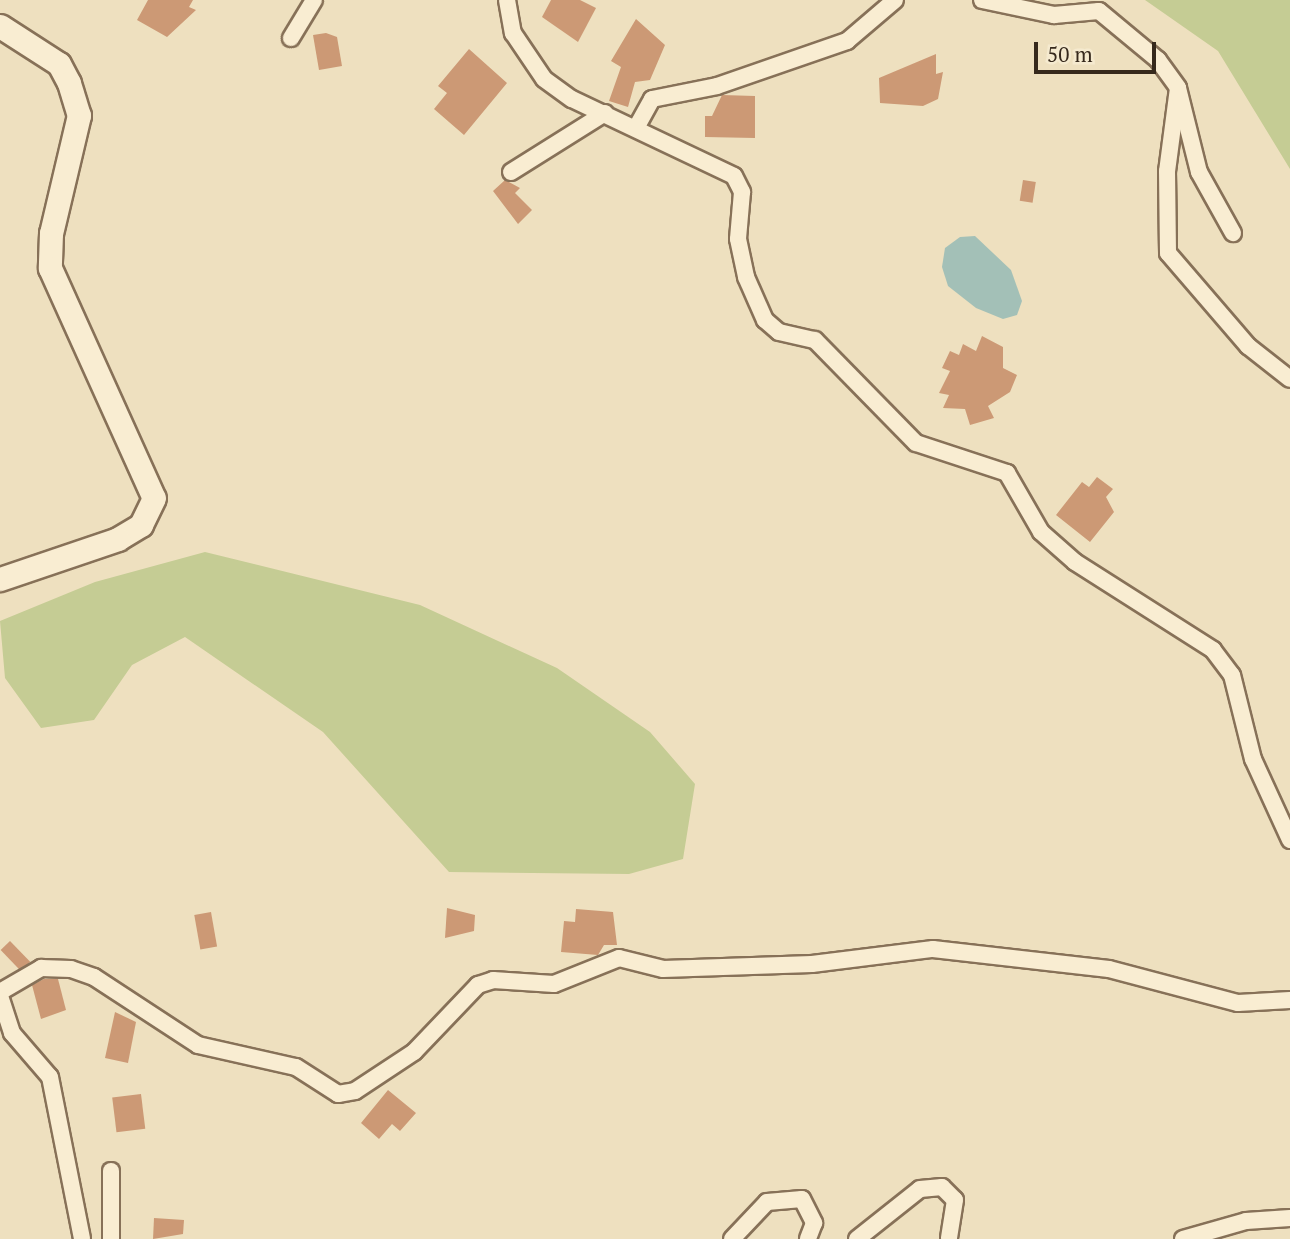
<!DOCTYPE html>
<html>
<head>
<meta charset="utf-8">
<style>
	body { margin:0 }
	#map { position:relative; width:1290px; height:1239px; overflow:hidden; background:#eee0bf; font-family:"PT Serif",serif }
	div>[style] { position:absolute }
	.green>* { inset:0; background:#c5cc94 }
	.water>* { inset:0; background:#a3c0b7 }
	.building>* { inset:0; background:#cc9975; transform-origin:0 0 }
	.roads { filter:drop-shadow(2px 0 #877158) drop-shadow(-2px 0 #877158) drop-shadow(0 2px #877158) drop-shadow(0 -2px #877158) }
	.street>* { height:16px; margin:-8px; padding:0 8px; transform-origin:8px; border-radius:8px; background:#f9edd2 }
	.secondary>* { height:23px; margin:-11.5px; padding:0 11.5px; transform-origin:11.5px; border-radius:11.5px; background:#f9edd2 }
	span { translate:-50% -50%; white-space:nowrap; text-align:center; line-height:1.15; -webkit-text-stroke:5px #f5eacf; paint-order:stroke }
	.scale { position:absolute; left:1034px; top:42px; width:122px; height:32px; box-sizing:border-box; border:4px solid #36291c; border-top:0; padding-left:9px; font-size:21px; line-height:24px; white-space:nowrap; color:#36291c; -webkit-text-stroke:5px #f5eacf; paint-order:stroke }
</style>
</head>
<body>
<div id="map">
	<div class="green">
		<i style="clip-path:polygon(1145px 0,1290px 0,1290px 169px,1218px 51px)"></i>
		<i style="clip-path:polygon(205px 552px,420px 605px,557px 668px,650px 732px,695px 784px,683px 859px,629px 874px,449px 872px,323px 732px,185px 637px,132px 665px,94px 720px,41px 728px,5px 678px,0 621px,95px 582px)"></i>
	</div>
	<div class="water">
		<i style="clip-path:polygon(975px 236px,1011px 270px,1022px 301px,1017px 315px,1003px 319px,976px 308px,948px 286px,942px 267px,945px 248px,960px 237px)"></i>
	</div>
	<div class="building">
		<i style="clip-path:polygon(148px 0,193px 0,189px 7px,196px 10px,167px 37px,137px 20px)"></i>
		<i style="clip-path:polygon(551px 0,580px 0,596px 8px,578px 42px,542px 17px)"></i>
		<i style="clip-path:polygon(636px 19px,665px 45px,650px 80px,635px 82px,628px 107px,609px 101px,621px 67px,611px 61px)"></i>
		<i style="clip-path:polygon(326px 33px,337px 37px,342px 66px,319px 70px,313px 35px)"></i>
		<i style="clip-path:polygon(469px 49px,507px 83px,464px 135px,434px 109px,447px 93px,438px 86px)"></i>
		<i style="clip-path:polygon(936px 54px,936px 74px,943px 72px,938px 99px,923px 106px,880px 103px,879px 78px)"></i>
		<i style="clip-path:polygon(722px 95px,755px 96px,755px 138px,705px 137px,705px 116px,712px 116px)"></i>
		<i style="clip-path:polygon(505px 180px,520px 188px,515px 193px,532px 210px,518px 224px,493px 191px)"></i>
		<i style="left:1023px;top:180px;width:13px;height:21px;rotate:9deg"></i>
		<i style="clip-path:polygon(982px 336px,1003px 347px,1003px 368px,1017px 375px,1010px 392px,988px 406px,994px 418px,970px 425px,965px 409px,943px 408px,949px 395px,939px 393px,950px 371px,942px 368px,950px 351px,959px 355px,963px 344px,976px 351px)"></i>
		<i style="clip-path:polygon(1097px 477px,1113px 489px,1106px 497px,1114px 512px,1090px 542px,1056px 515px,1082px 482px,1089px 487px)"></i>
		<i style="clip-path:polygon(447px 908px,475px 915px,474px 931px,445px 938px)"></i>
		<i style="clip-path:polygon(576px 909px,613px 912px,617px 945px,604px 945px,598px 955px,561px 952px,564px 921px,575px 922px)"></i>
		<i style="left:211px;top:912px;width:35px;height:17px;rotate:80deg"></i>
		<i style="left:10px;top:941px;width:29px;height:13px;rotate:46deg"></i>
		<i style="clip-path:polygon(44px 979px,58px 979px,66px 1010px,41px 1019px,32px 985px)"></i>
		<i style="clip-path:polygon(115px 1012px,136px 1022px,128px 1063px,105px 1058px)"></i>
		<i style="clip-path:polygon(388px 1090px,416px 1113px,400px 1131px,392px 1124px,379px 1139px,361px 1123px)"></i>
		<i style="left:141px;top:1094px;width:35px;height:29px;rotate:83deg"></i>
		<i style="clip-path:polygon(154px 1218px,184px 1220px,183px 1234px,153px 1239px)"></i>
	</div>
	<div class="roads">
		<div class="street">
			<i style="left:507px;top:0;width:34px;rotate:80deg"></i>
			<i style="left:513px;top:33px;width:55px;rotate:56deg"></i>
			<i style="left:544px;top:79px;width:34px;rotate:36deg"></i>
			<i style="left:572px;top:99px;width:179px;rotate:25.4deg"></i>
			<i style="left:734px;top:176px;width:18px;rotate:63deg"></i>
			<i style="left:742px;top:192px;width:47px;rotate:94.9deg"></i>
			<i style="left:738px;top:239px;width:39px;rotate:78deg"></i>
			<i style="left:746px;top:277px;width:47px;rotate:66.2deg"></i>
			<i style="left:765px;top:320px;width:18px;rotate:41deg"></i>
			<i style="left:779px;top:332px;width:37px;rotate:13deg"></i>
			<i style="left:815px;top:340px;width:144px;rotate:45.6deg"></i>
			<i style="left:916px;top:443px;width:96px;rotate:18.2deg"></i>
			<i style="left:1007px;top:473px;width:68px;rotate:60deg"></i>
			<i style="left:1041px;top:532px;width:45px;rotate:41.4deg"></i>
			<i style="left:1075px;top:562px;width:164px;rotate:32.5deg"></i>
			<i style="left:1213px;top:650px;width:31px;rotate:53deg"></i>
			<i style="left:1232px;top:675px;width:87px;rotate:76deg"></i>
			<i style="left:1253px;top:759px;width:89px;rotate:65.4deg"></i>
			<i style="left:982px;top:0;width:74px;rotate:11.8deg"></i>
			<i style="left:1054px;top:15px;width:45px;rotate:-5.1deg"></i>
			<i style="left:1099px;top:11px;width:77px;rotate:39.7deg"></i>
			<i style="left:1158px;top:60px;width:34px;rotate:54deg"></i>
			<i style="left:1178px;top:88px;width:84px;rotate:97.5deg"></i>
			<i style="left:1167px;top:171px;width:82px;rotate:89.3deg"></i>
			<i style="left:1168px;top:253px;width:123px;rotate:49.3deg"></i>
			<i style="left:1248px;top:346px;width:53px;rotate:38.2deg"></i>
			<i style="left:291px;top:38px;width:44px;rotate:-58.8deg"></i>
			<i style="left:1178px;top:88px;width:87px;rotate:76deg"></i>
			<i style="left:1199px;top:172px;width:70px;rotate:60.9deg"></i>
			<i style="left:636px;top:128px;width:33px;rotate:-61deg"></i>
			<i style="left:652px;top:99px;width:66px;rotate:-11.3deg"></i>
			<i style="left:717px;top:86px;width:138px;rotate:-19.1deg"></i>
			<i style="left:847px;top:41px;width:63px;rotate:-40.5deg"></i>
			<i style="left:511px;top:172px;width:111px;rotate:-32.1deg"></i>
			<i style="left:0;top:992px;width:48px;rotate:-30.3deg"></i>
			<i style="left:41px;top:968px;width:30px;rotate:2deg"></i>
			<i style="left:71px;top:969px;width:24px;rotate:19deg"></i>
			<i style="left:94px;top:977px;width:124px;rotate:33.2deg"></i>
			<i style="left:198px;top:1045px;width:100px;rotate:12.7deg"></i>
			<i style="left:296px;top:1067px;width:50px;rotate:32.7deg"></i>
			<i style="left:338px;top:1094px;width:17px;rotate:-10deg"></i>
			<i style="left:355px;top:1091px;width:71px;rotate:-33.5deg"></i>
			<i style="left:414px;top:1052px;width:93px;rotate:-46.3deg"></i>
			<i style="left:478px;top:985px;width:16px;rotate:-18deg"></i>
			<i style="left:493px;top:980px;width:61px;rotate:3.8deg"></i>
			<i style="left:554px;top:984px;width:70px;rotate:-21.8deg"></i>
			<i style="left:619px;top:958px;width:45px;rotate:14deg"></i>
			<i style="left:663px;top:969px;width:149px;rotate:-1.9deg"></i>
			<i style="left:812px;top:964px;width:122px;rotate:-7.1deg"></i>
			<i style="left:933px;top:949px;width:177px;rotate:6.5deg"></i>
			<i style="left:1109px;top:969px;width:133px;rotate:14.8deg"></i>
			<i style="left:1238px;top:1003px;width:52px;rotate:-3.3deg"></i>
			<i style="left:0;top:996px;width:39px;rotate:72deg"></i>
			<i style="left:12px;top:1033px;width:58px;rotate:49.2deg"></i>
			<i style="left:50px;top:1077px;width:165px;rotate:78.8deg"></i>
			<i style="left:111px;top:1239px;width:68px;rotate:-90deg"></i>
			<i style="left:732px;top:1239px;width:51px;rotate:-46.6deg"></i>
			<i style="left:767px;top:1202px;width:35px;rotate:-5deg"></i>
			<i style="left:802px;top:1199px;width:27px;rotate:63deg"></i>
			<i style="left:814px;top:1223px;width:17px;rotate:111deg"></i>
			<i style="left:857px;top:1239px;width:80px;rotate:-38.4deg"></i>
			<i style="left:920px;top:1189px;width:22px;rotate:-5deg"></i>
			<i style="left:942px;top:1187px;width:18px;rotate:45deg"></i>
			<i style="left:955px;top:1200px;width:39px;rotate:99deg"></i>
			<i style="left:1183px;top:1239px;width:66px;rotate:-15.9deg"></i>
			<i style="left:1246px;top:1221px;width:44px;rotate:-3.9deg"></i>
		</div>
		<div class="secondary">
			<i style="left:0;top:26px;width:70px;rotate:32.8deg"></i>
			<i style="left:59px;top:64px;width:21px;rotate:62deg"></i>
			<i style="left:69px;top:83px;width:34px;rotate:73deg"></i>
			<i style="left:79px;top:115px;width:121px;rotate:103.3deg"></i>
			<i style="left:51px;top:233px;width:35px;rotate:92deg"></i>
			<i style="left:50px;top:268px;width:252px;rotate:65.7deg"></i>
			<i style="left:154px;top:498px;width:30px;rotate:116deg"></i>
			<i style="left:141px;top:525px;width:27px;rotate:149deg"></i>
			<i style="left:118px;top:539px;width:125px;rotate:161.3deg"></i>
		</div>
	</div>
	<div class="scale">50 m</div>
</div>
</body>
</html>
